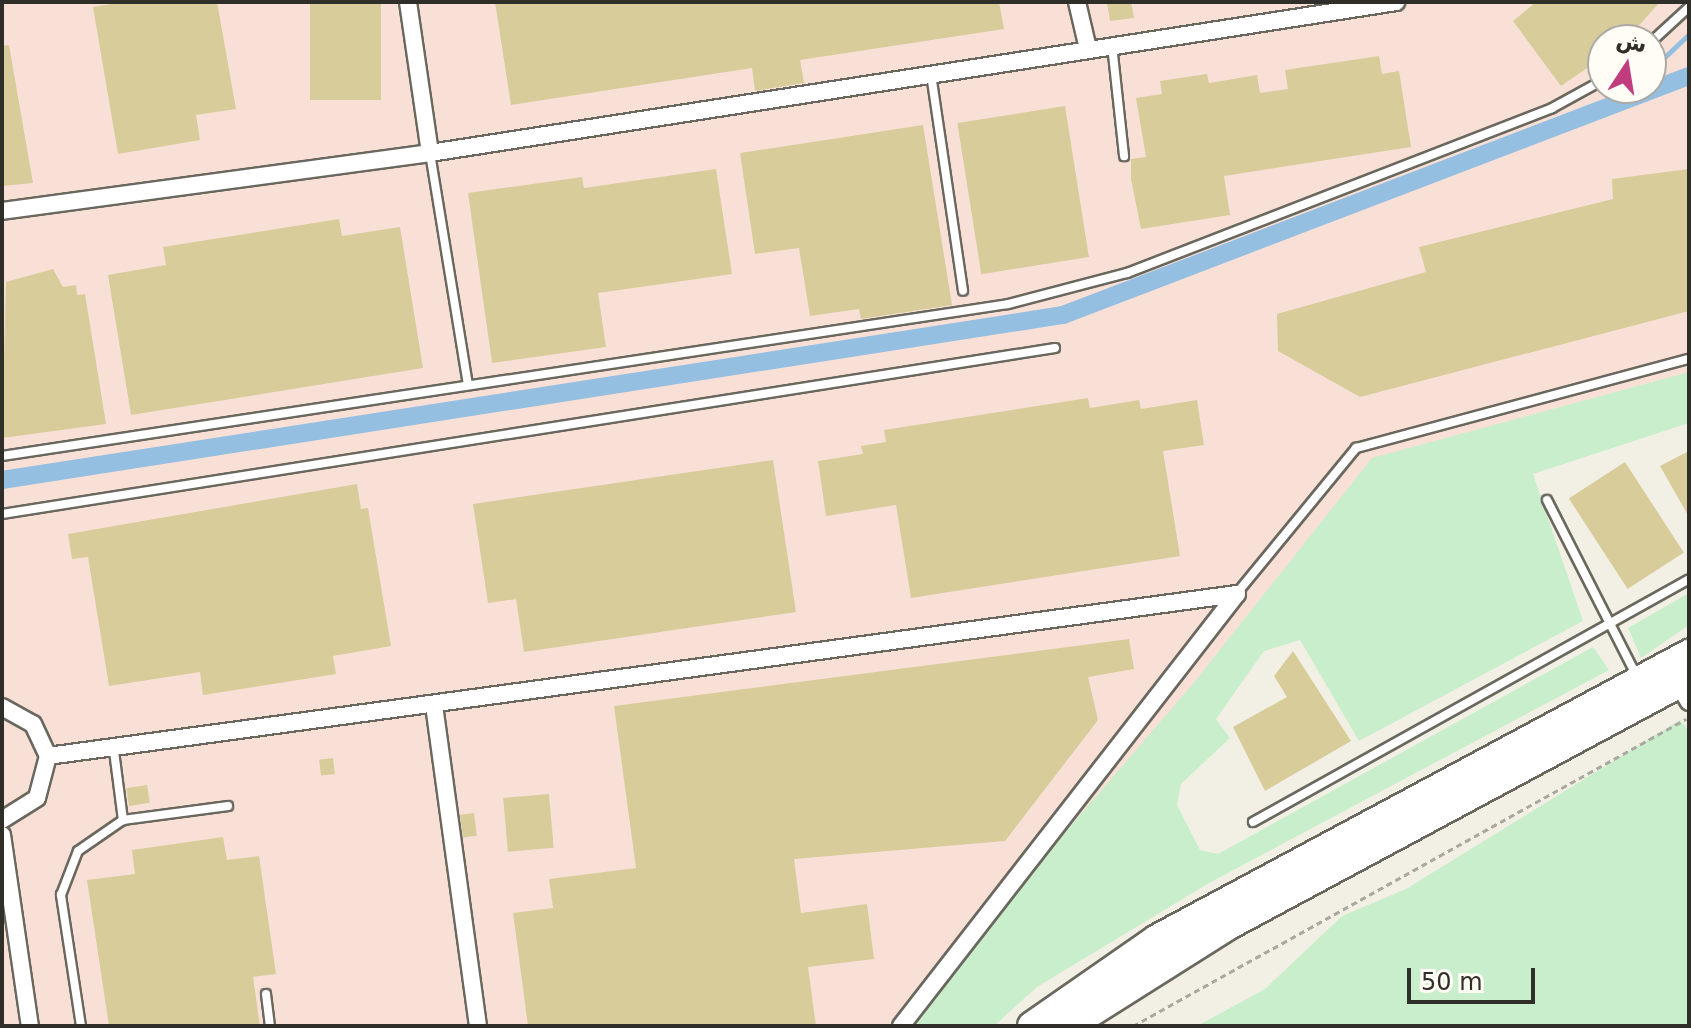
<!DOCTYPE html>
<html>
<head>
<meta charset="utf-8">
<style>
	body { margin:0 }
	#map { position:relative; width:1691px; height:1028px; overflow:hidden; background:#f2f0e4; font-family:"DejaVu Sans",Vazirmatn,sans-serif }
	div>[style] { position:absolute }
	.industrial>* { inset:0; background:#f9e0d7 }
	.green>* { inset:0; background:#c9eecb }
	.stream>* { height:5px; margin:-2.5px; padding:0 2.5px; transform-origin:2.5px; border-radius:2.5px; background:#95bfe1 }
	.canal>* { height:18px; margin:-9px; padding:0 9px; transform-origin:9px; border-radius:9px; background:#95bfe1 }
	.building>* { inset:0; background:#d8cc9b; transform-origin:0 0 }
	.path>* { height:3px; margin-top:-1.5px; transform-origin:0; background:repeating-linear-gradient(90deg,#aaa89f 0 6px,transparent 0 10px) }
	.roads { filter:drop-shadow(2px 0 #6a685e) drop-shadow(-2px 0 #6a685e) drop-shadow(0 2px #6a685e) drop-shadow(0 -2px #6a685e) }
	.service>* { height:8px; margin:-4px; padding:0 4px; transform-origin:4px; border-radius:4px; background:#fff }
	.minor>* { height:16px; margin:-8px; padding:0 8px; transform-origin:8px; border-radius:8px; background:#fff }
	.trunk>* { height:28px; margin:-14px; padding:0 14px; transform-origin:14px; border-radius:14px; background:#fff }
	span { translate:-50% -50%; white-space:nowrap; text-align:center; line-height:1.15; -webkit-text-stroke:8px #fffdf6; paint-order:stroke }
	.frame { position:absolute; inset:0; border:4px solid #2f2e29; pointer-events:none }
	.north { position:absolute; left:1587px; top:24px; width:80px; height:80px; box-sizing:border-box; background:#fffdf6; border:2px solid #acaaa4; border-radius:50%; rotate:12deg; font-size:22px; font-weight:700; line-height:32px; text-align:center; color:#2f2e29 }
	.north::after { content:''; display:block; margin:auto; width:28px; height:36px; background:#c23d80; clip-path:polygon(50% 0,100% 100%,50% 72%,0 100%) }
	.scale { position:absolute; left:1407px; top:968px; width:128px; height:36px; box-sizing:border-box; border:4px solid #2f2e29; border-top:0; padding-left:10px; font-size:24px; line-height:28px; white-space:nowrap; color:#2f2e29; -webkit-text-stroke:6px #fffdf6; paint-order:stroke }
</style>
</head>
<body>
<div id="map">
	<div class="industrial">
		<i style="clip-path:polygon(evenodd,2px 2px,1689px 2px,1689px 380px,1394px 466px,915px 1026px,2px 1026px,2px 2px,1603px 40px,1651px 40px,1651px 88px,1603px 88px,1603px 40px)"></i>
	</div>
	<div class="green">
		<i style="clip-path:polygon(1689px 372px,1689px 423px,1533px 474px,1583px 621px,1359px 741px,1300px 640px,1264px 651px,1216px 719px,1230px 738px,1181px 784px,1177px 805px,1200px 850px,1218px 854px,1593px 647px,1609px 670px,1209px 883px,1037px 987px,994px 1026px,898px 1026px,1192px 685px,1372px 458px)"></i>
		<i style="clip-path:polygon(1689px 593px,1689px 625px,1641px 658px,1628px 628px)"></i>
		<i style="clip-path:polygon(1680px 720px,1689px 731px,1689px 1026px,1197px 1026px,1265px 989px,1342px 916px,1406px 889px)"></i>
	</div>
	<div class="stream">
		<i style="left:1651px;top:70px;width:52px;rotate:-43.5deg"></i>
		<i style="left:1617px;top:103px;width:22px;rotate:-43deg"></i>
	</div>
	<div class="canal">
		<i style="left:2px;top:480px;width:1074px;rotate:-8.84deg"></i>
		<i style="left:1063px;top:315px;width:670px;rotate:-20.9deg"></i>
	</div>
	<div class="building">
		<i style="clip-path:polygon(123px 2px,217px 2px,236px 109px,196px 115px,200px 140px,118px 154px,93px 7px)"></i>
		<i style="left:310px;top:2px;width:71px;height:98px"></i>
		<i style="clip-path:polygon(495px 2px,999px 2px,1004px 29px,800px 60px,804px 83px,755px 91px,752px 68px,511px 105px)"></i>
		<i style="clip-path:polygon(1107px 2px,1131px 2px,1134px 18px,1110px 21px)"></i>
		<i style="clip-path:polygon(1536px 2px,1660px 2px,1626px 40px,1603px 40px,1603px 57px,1561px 86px,1513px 21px)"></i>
		<i style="clip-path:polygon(9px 45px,33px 183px,2px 186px,2px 46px)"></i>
		<i style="clip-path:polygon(1379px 56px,1382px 74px,1399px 71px,1411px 147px,1224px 176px,1230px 215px,1141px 229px,1131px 179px,1131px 159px,1146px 157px,1136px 98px,1162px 94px,1160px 81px,1207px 74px,1209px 83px,1257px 75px,1260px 93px,1288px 89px,1285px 70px)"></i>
		<i style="left:1065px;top:106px;width:153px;height:109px;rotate:81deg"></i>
		<i style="clip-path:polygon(923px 125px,952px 305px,861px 319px,859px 309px,810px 316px,799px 248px,755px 254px,740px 153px)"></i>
		<i style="clip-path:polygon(716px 169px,732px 274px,598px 293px,606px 347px,492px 363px,468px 193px,582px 177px,584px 188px)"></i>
		<i style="clip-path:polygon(1689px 169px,1689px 311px,1360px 397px,1278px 351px,1277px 314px,1426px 272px,1419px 247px,1613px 199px,1612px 179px)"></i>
		<i style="clip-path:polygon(339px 219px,342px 236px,400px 227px,423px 368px,131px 415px,108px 275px,166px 265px,163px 247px)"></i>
		<i style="clip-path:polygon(53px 269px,63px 287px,76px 285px,77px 295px,85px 294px,106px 424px,2px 438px,6px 282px)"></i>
		<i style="clip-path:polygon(1088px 398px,1090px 408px,1139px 400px,1141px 409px,1197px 400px,1204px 445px,1163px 451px,1180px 556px,911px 598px,896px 505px,826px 516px,818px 461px,863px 454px,861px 446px,886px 442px,884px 430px)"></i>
		<i style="clip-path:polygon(1689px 451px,1689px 517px,1660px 466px)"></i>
		<i style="clip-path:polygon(773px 460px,796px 612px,524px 652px,516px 599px,488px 603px,473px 504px)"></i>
		<i style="left:1625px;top:462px;width:108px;height:67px;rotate:57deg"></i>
		<i style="clip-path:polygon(357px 484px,361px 509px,368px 508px,391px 646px,333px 656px,336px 674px,203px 695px,200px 672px,109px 686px,88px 557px,72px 559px,68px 534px)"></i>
		<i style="clip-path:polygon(1129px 639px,1134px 669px,1088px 677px,1098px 720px,1005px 841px,794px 859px,801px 913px,867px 904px,874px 959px,808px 967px,816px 1026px,528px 1026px,513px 913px,553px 908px,549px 879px,636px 868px,614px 706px)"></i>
		<i style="clip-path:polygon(1293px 651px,1351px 741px,1265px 791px,1233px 727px,1287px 697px,1274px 676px)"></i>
		<i style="left:333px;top:758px;width:16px;height:14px;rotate:83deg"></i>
		<i style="left:147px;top:785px;width:18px;height:21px;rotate:81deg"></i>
		<i style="left:549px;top:794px;width:54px;height:46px;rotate:85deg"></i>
		<i style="left:474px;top:813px;width:23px;height:14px;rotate:83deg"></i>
		<i style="clip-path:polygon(223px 837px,227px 860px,259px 856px,276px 974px,253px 977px,260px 1026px,109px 1026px,87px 880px,135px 874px,132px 850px)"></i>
	</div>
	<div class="path">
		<i style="left:1133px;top:1026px;width:633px;rotate:-29.04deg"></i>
	</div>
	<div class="roads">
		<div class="service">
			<i style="left:1651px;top:42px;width:52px;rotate:-42.6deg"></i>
			<i style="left:1112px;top:45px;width:112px;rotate:83.8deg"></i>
			<i style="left:931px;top:74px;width:219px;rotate:81.6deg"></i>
			<i style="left:430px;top:153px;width:234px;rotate:80.7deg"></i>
			<i style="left:2px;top:456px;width:1017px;rotate:-8.59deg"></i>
			<i style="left:1008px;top:304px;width:123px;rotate:-14.6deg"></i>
			<i style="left:1127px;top:273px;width:456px;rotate:-21.2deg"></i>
			<i style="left:1552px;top:108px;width:58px;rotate:-28.8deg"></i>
			<i style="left:1547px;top:500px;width:196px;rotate:63deg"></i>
			<i style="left:2px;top:514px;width:1066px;rotate:-8.96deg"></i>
			<i style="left:1237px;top:593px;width:188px;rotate:-50.6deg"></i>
			<i style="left:1356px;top:448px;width:345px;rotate:-15deg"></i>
			<i style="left:114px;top:751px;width:70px;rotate:82.6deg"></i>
			<i style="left:1253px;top:822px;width:499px;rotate:-29.1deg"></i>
			<i style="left:266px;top:994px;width:32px;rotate:83deg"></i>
			<i style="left:81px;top:1026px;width:133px;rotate:-98.7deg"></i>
			<i style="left:61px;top:895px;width:47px;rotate:-68.9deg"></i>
			<i style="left:78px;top:851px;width:55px;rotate:-34.6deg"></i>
			<i style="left:123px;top:820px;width:106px;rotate:-7.6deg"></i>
		</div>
		<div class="minor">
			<i style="left:408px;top:2px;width:153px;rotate:81.7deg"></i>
			<i style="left:1077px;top:2px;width:48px;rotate:76.8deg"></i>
			<i style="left:2px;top:211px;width:432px;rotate:-7.7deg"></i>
			<i style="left:430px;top:153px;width:978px;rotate:-8.88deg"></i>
			<i style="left:1678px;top:684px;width:21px;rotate:59deg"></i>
			<i style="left:434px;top:705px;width:324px;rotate:82.2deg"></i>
			<i style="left:2px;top:707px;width:35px;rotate:29deg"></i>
			<i style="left:33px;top:724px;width:35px;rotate:65deg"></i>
			<i style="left:48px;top:756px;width:43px;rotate:104.7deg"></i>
			<i style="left:37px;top:798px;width:41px;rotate:147.8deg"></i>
			<i style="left:48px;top:756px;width:1200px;rotate:-7.76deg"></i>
			<i style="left:2px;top:835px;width:193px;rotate:81.7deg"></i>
			<i style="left:901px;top:1026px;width:547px;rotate:-52.13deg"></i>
		</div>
		<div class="trunk">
			<i style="left:1032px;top:1026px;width:152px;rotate:-34.8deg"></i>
			<i style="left:1157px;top:939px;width:604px;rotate:-28.18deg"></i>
			<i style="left:1069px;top:1026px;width:187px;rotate:-32.3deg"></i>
			<i style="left:1227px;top:926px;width:524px;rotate:-28.23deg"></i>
		</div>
	</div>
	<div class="frame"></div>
	<div class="north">ش</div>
	<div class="scale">50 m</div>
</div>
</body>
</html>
